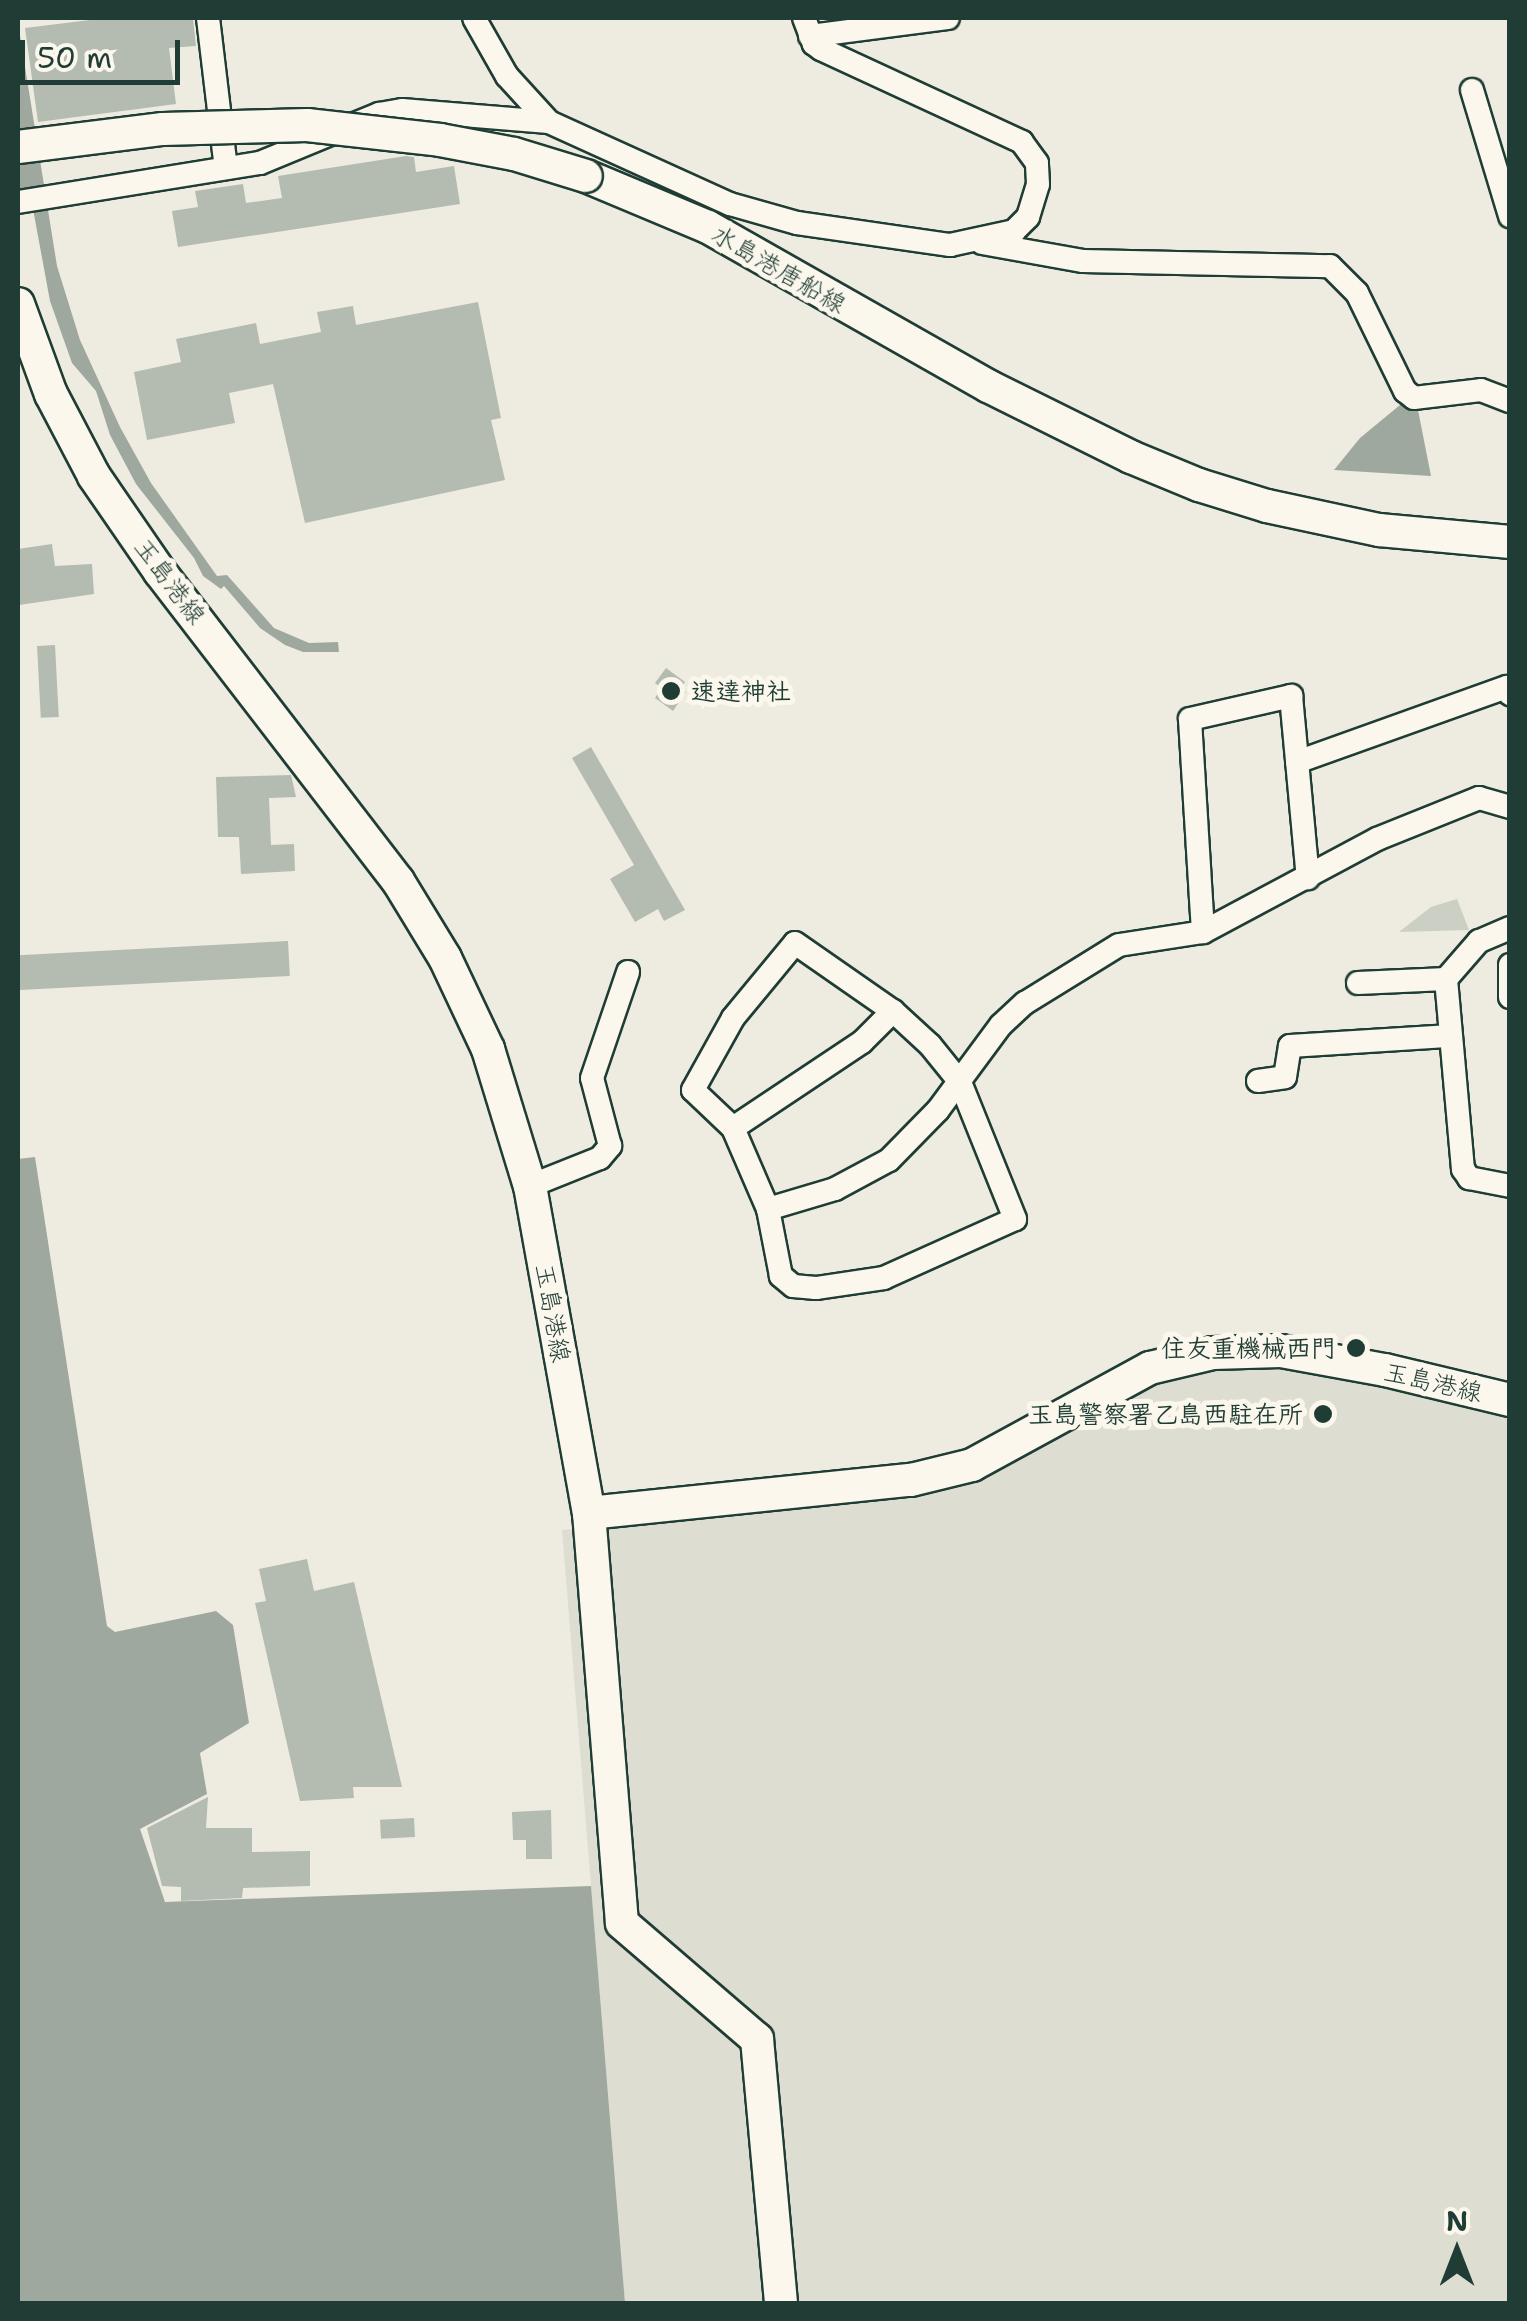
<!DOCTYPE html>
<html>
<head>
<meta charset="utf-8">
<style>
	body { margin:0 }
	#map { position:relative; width:1527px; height:2321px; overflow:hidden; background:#eeece1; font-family:"Shantell Sans","Klee One",sans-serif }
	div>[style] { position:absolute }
	.built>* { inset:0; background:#ddddd2 }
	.green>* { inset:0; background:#cbcfc4 }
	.water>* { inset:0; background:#9fa89f }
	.building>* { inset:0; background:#b4bbb0; transform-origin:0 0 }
	.roads { filter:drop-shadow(2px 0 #1f3d34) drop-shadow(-2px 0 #1f3d34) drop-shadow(0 2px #1f3d34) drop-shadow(0 -2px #1f3d34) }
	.street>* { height:22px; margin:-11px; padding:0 11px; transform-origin:11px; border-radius:11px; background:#fbf7ec }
	.secondary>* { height:32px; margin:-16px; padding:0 16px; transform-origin:16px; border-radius:16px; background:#fbf7ec }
	.bridges { filter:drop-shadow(2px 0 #1f3d34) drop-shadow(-2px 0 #1f3d34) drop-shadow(0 2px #1f3d34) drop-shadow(0 -2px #1f3d34) }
	.secondary-bridge>* { height:32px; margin:-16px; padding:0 16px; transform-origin:16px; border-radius:16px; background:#fbf7ec }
	.dots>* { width:28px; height:28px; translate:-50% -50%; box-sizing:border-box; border:5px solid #fbf7ec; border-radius:50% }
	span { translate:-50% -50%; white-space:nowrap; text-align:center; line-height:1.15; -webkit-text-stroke:10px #fbf7ec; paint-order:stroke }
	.street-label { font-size:25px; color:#1f3d34 }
	.poi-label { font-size:25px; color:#1f3d34; font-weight:700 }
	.left { translate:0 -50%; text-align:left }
	.right { translate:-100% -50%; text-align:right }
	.frame { position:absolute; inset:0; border:20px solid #1f3d34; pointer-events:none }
	.north { position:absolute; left:1407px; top:2201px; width:100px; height:100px; -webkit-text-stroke:8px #fbf7ec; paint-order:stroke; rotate:0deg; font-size:28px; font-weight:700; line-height:40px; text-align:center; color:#1f3d34 }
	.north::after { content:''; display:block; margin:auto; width:35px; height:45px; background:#1f3d34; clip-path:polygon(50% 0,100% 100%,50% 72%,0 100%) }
	.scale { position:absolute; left:20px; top:40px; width:160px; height:45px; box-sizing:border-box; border:5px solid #1f3d34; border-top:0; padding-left:12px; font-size:30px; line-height:35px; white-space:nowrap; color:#1f3d34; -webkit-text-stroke:8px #fbf7ec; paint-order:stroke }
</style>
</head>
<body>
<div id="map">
	<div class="built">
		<i style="clip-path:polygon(1281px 1362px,1509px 1413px,1509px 2303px,625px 2303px,562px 1530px,911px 1492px,1155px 1378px,1215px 1365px)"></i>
	</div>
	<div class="green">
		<i style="clip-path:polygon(1457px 899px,1469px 930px,1399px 932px,1431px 907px)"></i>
	</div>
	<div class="water">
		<i style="clip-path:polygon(18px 23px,57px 266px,80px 340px,120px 427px,151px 483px,217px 576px,227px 575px,274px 628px,309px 643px,338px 642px,339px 652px,303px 652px,285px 645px,260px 628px,224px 586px,221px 589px,203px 576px,194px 558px,136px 484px,110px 435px,96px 391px,72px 363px,50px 301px,33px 209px,18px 189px)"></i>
		<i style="clip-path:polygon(1400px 405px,1417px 405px,1431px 476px,1334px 470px,1360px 438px)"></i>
		<i style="clip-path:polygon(35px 1157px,107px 1626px,115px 1632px,216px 1611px,233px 1625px,249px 1723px,200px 1753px,207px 1794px,140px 1829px,165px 1902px,591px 1886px,625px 2303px,18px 2303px,18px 1159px)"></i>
	</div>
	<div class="building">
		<i style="clip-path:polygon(106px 18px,193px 18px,196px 46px,169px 48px,176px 104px,38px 122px,25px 28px)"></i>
		<i style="clip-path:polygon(406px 156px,414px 157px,416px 172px,454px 166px,460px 204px,178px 247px,172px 211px,198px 207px,195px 191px,243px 184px,246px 203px,282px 198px,278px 176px)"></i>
		<i style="clip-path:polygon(478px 302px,501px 418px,491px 420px,505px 480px,305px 523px,273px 384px,229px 393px,235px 423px,147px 440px,134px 372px,181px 362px,176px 339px,256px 323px,260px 344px,321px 332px,317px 312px,353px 306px,356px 325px)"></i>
		<i style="clip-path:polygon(52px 544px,55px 566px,92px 564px,94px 594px,19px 605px,18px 549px)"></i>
		<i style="left:55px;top:645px;width:72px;height:18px;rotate:87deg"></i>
		<i style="clip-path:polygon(666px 668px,685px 682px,680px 689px,686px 692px,673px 711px,655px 698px,662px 688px,655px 683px)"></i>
		<i style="clip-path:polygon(591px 747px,685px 910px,664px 921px,658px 909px,635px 922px,610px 879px,634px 865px,572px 758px)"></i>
		<i style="clip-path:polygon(291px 775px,296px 797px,269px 798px,271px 845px,294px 844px,295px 871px,241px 874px,239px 837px,218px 837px,216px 777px)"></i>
		<i style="left:288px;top:941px;width:35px;height:270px;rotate:87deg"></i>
		<i style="clip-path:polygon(307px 1559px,314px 1591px,354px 1582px,402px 1787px,353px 1787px,354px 1798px,300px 1801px,255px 1603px,266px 1601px,259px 1569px)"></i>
		<i style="clip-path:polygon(208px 1797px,206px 1828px,252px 1828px,252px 1852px,310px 1851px,310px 1886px,243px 1888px,242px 1898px,181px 1901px,181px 1887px,162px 1886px,147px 1828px)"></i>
		<i style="clip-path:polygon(551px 1810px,552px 1859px,526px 1859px,526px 1840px,513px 1840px,512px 1812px)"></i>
		<i style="left:414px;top:1818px;width:19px;height:34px;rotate:87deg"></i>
	</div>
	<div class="roads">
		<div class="street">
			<i style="left:208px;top:18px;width:151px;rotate:83.2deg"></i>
			<i style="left:474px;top:18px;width:67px;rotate:60.4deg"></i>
			<i style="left:507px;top:76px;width:62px;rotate:47.6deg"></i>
			<i style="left:810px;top:36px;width:139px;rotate:-7.4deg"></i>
			<i style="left:1472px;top:90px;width:132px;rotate:73.2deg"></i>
			<i style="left:18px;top:202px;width:245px;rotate:-9.2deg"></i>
			<i style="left:260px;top:163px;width:129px;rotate:-22.4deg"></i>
			<i style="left:379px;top:114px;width:23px;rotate:-10deg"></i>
			<i style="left:402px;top:110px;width:147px;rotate:4.7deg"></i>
			<i style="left:549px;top:122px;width:199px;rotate:24.4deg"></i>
			<i style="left:730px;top:204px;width:70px;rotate:15.8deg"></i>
			<i style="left:797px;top:223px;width:155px;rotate:8.2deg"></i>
			<i style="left:950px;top:245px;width:66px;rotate:-12.3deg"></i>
			<i style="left:1014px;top:231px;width:20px;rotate:-45deg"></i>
			<i style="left:1028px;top:217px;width:34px;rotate:-73deg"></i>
			<i style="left:1038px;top:184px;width:21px;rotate:-93deg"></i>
			<i style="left:1037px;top:163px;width:26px;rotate:-126deg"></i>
			<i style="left:1022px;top:142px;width:221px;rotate:-155.2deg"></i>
			<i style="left:821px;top:49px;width:9px;rotate:-144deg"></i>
			<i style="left:814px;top:44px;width:28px;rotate:-111deg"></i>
			<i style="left:982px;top:243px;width:103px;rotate:10.1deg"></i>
			<i style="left:1083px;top:261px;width:247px;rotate:1.2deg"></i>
			<i style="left:1330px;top:266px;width:38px;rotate:45deg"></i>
			<i style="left:1357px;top:293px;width:109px;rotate:63.9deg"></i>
			<i style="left:1405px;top:391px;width:11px;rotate:38deg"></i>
			<i style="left:1414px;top:398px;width:67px;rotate:-6.8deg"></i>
			<i style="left:1481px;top:390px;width:31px;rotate:21deg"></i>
			<i style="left:1297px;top:762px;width:223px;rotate:-19.7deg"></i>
			<i style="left:1507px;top:687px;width:8px;rotate:67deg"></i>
			<i style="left:1510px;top:928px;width:34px;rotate:157deg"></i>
			<i style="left:1479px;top:941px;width:50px;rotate:131deg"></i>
			<i style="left:1446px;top:979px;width:191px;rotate:84.9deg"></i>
			<i style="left:1463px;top:1169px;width:11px;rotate:56deg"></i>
			<i style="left:1469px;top:1178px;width:42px;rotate:11deg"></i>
			<i style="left:1203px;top:932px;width:213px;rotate:-93.5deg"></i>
			<i style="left:1190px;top:719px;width:104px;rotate:-12.8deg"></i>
			<i style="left:1291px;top:696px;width:183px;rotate:84.7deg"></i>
			<i style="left:795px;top:943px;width:119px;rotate:34.8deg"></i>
			<i style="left:893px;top:1011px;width:50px;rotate:42.6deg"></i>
			<i style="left:930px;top:1045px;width:48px;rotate:51deg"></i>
			<i style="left:960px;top:1082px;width:148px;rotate:68.1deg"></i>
			<i style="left:1015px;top:1219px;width:144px;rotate:155.8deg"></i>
			<i style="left:884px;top:1278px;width:69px;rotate:171.6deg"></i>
			<i style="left:816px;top:1288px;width:23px;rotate:-175deg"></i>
			<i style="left:793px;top:1286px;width:16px;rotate:-140deg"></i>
			<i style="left:781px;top:1276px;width:68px;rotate:-101deg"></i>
			<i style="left:768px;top:1209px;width:88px;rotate:-113.4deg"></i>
			<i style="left:733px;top:1128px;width:55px;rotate:-136.5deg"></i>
			<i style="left:693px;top:1090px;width:82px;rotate:-60.9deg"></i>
			<i style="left:733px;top:1018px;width:97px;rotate:-50.4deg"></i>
			<i style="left:1510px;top:965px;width:32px;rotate:90deg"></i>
			<i style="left:1358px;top:983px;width:88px;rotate:-2.6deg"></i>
			<i style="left:1258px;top:1081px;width:27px;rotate:-8deg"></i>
			<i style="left:1285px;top:1077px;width:31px;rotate:-81deg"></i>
			<i style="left:1290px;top:1046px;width:161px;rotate:-3.6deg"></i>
			<i style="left:733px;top:1128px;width:155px;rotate:-33.7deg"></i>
			<i style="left:862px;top:1042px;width:44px;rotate:-45deg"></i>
			<i style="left:530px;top:1186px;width:75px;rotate:-21.8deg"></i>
			<i style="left:600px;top:1158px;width:16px;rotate:-50deg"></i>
			<i style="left:610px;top:1146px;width:70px;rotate:-104.8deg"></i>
			<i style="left:592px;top:1078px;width:112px;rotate:-71.2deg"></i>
			<i style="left:768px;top:1209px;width:70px;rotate:-16.6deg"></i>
			<i style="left:835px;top:1189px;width:61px;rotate:-28.2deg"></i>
			<i style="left:889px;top:1160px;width:70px;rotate:-45.6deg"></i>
			<i style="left:938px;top:1110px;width:106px;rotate:-53.5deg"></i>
			<i style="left:1001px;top:1025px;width:33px;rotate:-43deg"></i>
			<i style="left:1025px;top:1003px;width:110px;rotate:-31.7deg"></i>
			<i style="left:1119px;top:945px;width:85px;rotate:-8.8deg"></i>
			<i style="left:1203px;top:932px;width:197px;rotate:-28.1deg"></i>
			<i style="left:1377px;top:839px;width:110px;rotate:-21.9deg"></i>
			<i style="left:1479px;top:798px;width:32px;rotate:16deg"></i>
		</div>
		<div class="secondary">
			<i style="left:586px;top:176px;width:132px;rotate:22.7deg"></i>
			<i style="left:708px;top:227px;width:322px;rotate:29.6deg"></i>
			<i style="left:988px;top:386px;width:160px;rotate:26.4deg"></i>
			<i style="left:1131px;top:457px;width:74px;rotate:22.4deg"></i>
			<i style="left:1199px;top:485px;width:71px;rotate:17.2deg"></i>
			<i style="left:1267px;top:506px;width:115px;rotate:12.1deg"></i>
			<i style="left:1379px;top:530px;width:132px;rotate:5.2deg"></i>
			<i style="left:18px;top:304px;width:96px;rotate:69.9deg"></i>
			<i style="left:51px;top:394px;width:93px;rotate:62.3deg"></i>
			<i style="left:94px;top:476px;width:116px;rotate:55.5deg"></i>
			<i style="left:160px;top:572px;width:390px;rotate:52.4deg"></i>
			<i style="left:398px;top:881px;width:90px;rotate:58.6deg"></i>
			<i style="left:445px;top:958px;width:101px;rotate:64.7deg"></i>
			<i style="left:488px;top:1049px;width:143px;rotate:73deg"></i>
			<i style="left:530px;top:1186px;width:332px;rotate:79.8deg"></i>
			<i style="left:589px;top:1513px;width:411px;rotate:85.4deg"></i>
			<i style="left:622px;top:1923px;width:178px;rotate:40.7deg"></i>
			<i style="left:757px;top:2039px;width:266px;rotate:84.8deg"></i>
			<i style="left:589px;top:1513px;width:324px;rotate:-5.9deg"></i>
			<i style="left:911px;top:1480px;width:63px;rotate:-13.8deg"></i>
			<i style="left:972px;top:1465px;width:203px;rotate:-28.6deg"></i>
			<i style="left:1150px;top:1368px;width:65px;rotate:-13.4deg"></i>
			<i style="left:1213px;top:1353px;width:68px;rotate:-1.7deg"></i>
			<i style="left:1281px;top:1351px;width:106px;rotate:10.4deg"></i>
			<i style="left:1385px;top:1370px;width:129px;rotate:13.5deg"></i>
		</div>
	</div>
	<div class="bridges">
		<div class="secondary-bridge">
			<i style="left:18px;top:147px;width:146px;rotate:-7.1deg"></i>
			<i style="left:163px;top:129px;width:144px;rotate:-1.6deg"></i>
			<i style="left:307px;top:125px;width:134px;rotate:6.4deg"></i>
			<i style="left:440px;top:140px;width:75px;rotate:10.7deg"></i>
			<i style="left:514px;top:154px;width:75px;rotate:17deg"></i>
		</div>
	</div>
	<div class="dots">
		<i style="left:671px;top:691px;background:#1f3d34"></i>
		<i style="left:1356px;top:1348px;background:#1f3d34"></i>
		<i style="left:1323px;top:1414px;background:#1f3d34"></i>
	</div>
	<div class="street-label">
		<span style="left:779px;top:269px;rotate:30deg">水島港唐船線</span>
		<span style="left:170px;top:581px;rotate:53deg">玉島港線</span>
		<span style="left:553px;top:1313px;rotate:80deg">玉島港線</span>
		<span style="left:1433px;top:1382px;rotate:13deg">玉島港線</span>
	</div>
	<div class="poi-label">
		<span class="left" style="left:691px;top:691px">速達神社</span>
		<span class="right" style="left:1336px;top:1348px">住友重機械西門</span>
		<span class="right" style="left:1303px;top:1414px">玉島警察署乙島西駐在所</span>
	</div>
	<div class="frame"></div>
	<div class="north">N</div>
	<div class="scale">50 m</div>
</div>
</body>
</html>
